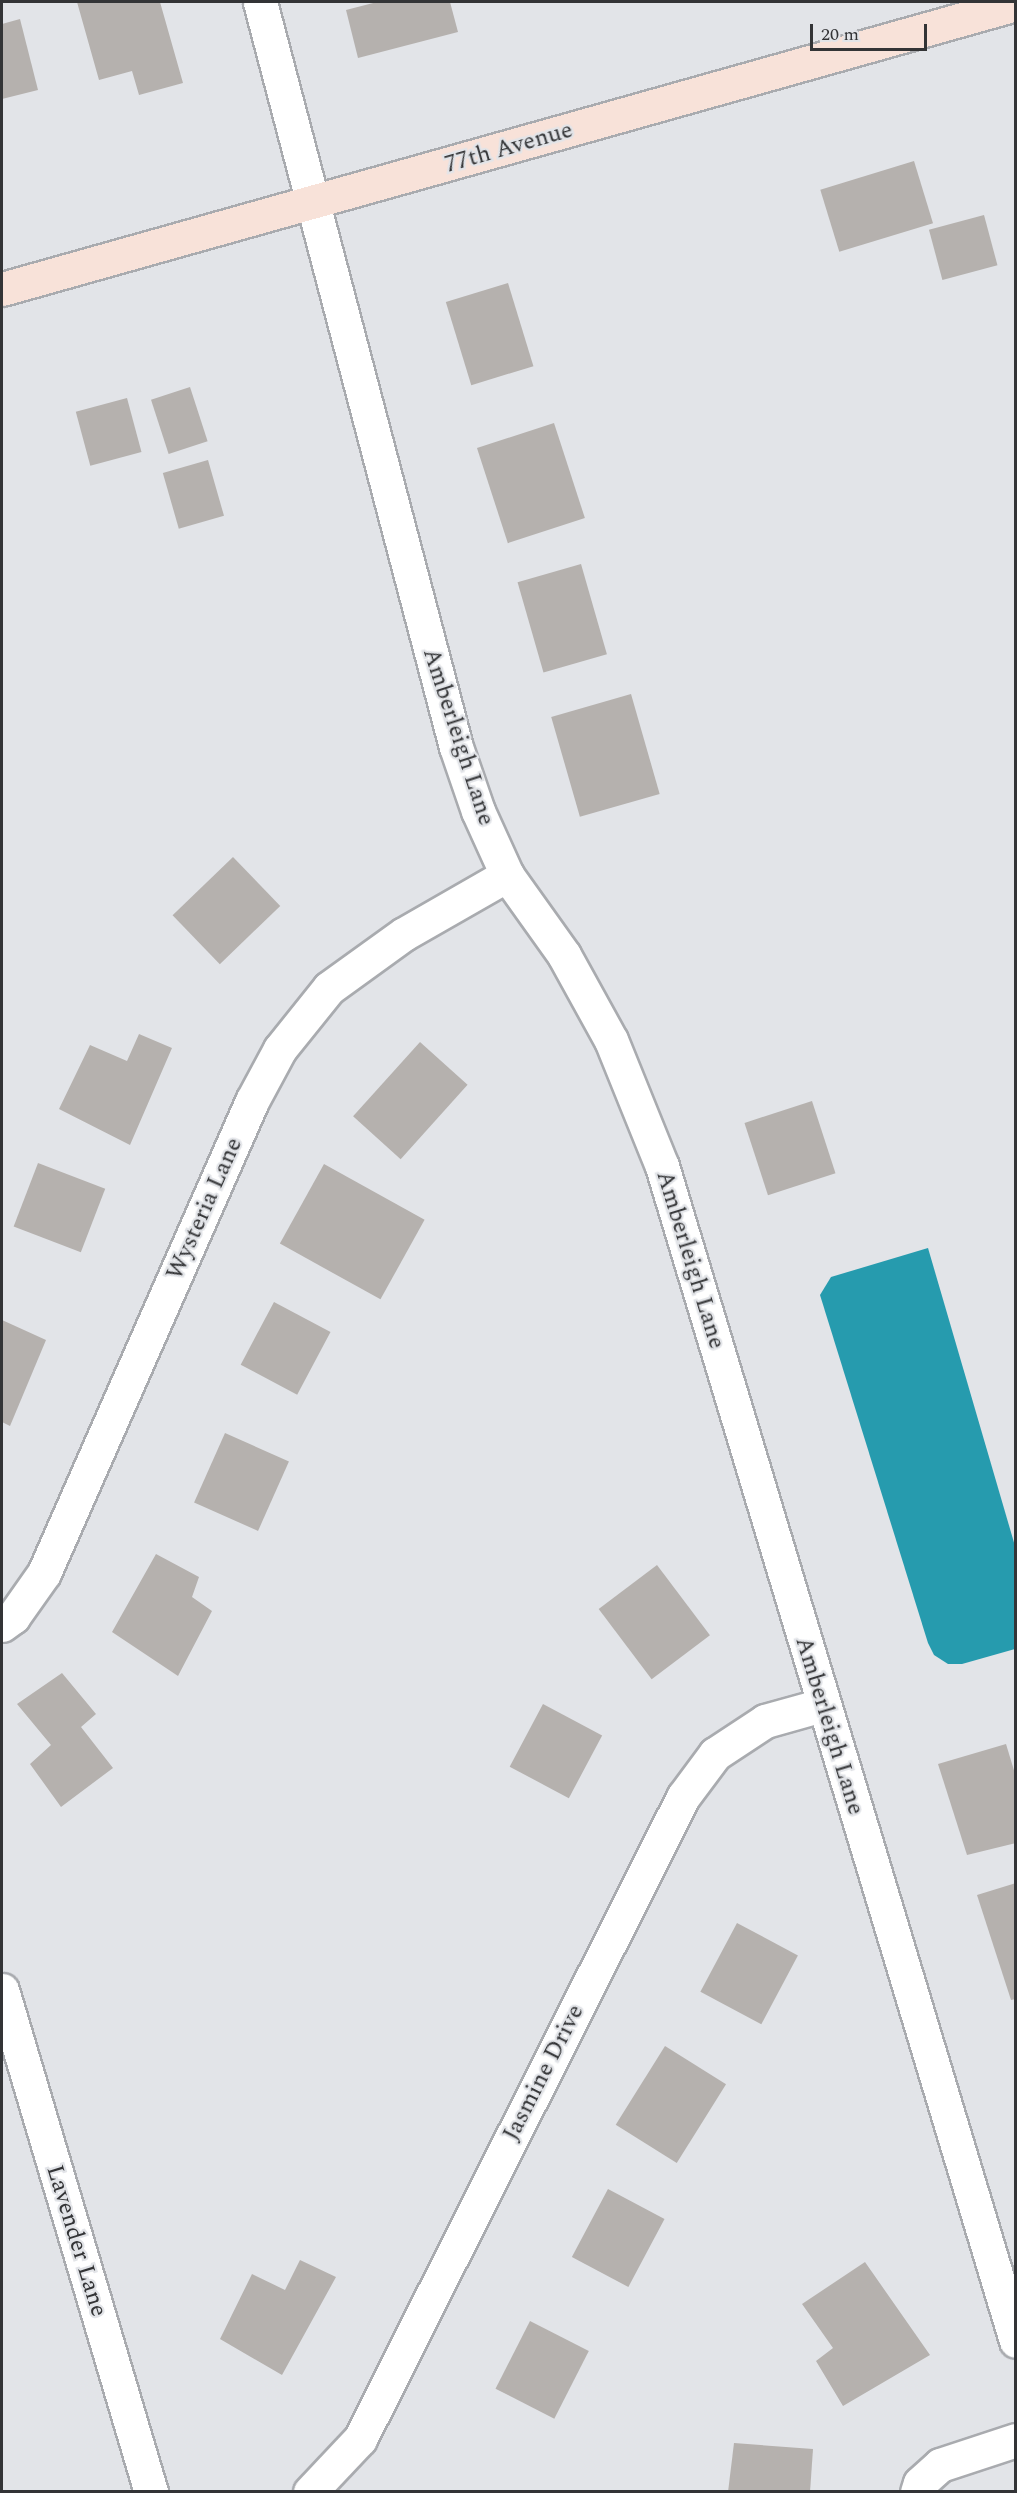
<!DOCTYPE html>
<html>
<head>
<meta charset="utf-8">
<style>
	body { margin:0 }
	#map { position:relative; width:1017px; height:2493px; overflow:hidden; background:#e2e4e8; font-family:Spectral,serif }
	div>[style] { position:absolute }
	.water>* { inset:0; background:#269bae }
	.building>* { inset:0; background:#b5b1ae; transform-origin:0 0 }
	.roads { filter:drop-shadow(2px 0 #a9abaf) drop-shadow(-2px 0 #a9abaf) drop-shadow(0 2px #a9abaf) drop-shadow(0 -2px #a9abaf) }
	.street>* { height:33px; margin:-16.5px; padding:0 16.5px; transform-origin:16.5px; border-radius:16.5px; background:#fff }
	.secondary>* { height:33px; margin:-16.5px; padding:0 16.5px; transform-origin:16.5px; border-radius:16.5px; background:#f8e2d9 }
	span { translate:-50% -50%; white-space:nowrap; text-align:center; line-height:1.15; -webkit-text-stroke:4.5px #e2e4e8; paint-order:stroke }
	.street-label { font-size:24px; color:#333436 }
	.frame { position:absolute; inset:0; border:3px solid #333436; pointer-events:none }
	.scale { position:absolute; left:810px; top:24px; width:117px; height:27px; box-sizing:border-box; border:3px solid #333436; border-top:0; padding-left:8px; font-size:18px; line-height:21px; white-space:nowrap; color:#333436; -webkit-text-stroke:4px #e2e4e8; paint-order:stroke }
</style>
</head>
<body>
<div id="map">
	<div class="water">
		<i style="clip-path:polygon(928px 1248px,1015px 1546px,1015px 1649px,962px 1664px,948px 1664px,934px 1655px,928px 1643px,820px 1295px,831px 1277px)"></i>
	</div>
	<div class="building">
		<i style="clip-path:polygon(77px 2px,160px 2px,183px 83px,139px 95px,132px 71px,99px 80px)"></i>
		<i style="clip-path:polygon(377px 2px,450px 2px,458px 32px,358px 58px,346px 10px)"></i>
		<i style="clip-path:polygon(20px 19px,38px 90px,2px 99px,2px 24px)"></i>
		<i style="left:914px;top:161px;width:65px;height:98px;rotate:73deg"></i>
		<i style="left:984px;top:215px;width:52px;height:57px;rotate:75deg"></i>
		<i style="left:508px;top:283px;width:87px;height:65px;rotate:73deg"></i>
		<i style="left:190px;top:387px;width:57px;height:41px;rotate:72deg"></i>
		<i style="left:127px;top:398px;width:56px;height:53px;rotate:75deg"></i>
		<i style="left:554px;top:423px;width:100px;height:81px;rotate:72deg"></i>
		<i style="left:208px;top:460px;width:58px;height:47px;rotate:74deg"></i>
		<i style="left:581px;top:564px;width:94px;height:66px;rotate:74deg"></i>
		<i style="left:631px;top:694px;width:104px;height:83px;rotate:74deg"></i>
		<i style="left:233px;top:857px;width:68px;height:84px;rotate:46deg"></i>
		<i style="clip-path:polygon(139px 1034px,172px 1048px,130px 1145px,59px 1109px,90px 1045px,127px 1061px)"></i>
		<i style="left:420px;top:1042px;width:64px;height:100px;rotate:42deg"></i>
		<i style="left:812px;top:1101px;width:76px;height:71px;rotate:72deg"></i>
		<i style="left:38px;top:1163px;width:72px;height:68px;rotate:21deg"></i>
		<i style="left:324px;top:1164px;width:115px;height:91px;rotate:29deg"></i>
		<i style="left:274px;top:1302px;width:64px;height:71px;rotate:28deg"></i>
		<i style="clip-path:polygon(2px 1320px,46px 1340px,10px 1426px,2px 1422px)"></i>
		<i style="left:225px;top:1433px;width:70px;height:76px;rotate:24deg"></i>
		<i style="clip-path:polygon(156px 1554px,199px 1577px,192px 1597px,212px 1611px,178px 1676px,112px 1632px)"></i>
		<i style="left:657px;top:1565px;width:88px;height:73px;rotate:53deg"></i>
		<i style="clip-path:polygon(62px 1673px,96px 1714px,81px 1727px,113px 1768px,61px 1807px,30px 1764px,51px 1745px,17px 1704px)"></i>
		<i style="left:543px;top:1704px;width:67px;height:71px;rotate:28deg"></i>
		<i style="clip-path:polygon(1006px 1744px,1016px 1777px,1016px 1843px,967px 1855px,938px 1764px)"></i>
		<i style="clip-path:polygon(1016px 1883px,1016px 1999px,1011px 2000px,977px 1895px)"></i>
		<i style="left:737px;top:1923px;width:69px;height:78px;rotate:28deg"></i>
		<i style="left:665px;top:2046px;width:72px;height:93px;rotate:32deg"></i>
		<i style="left:608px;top:2189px;width:64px;height:77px;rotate:28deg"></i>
		<i style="clip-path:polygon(300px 2260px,336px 2277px,282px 2375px,220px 2339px,252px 2274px,285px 2290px)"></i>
		<i style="clip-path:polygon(865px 2262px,930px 2355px,843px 2406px,816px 2361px,833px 2348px,802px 2304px)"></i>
		<i style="left:530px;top:2321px;width:66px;height:76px;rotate:27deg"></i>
		<i style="clip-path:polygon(734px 2443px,813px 2449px,810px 2492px,728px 2492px)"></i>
	</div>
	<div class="roads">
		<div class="street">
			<i style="left:260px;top:2px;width:770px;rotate:75.26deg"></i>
			<i style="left:456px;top:747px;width:68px;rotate:71deg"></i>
			<i style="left:478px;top:811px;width:70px;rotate:65.6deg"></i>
			<i style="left:507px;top:875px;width:98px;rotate:54.5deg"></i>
			<i style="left:564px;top:955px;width:97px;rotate:61.1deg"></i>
			<i style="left:611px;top:1040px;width:136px;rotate:68deg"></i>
			<i style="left:662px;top:1166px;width:1227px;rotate:73.23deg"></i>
			<i style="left:2px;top:1625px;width:14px;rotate:-36deg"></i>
			<i style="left:13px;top:1617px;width:54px;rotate:-54.8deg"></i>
			<i style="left:44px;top:1573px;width:516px;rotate:-66.22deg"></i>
			<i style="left:252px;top:1101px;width:59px;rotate:-61.7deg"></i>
			<i style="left:280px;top:1049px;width:78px;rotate:-51.2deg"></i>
			<i style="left:329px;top:988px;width:92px;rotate:-35.8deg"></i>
			<i style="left:404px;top:934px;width:119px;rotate:-29.8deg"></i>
			<i style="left:2px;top:1990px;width:524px;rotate:73.47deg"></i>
			<i style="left:310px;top:2492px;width:73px;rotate:-46.7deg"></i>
			<i style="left:360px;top:2439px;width:719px;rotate:-63.29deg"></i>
			<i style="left:683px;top:1797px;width:54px;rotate:-53.3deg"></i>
			<i style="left:715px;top:1754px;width:60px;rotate:-33.4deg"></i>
			<i style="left:765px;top:1721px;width:59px;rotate:-15.7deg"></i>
			<i style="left:917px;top:2492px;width:9px;rotate:-72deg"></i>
			<i style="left:920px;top:2483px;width:27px;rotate:-42deg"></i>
			<i style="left:940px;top:2465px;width:80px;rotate:-18.2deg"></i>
		</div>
		<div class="secondary">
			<i style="left:2px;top:289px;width:1053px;rotate:-15.7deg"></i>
		</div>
	</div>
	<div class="street-label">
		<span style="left:509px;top:148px;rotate:-16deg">77th Avenue</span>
		<span style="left:458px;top:737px;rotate:72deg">Amberleigh Lane</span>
		<span style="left:205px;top:1209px;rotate:-66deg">Wysteria Lane</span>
		<span style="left:690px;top:1260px;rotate:73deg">Amberleigh Lane</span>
		<span style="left:829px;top:1726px;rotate:73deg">Amberleigh Lane</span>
		<span style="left:544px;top:2073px;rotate:-63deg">Jasmine Drive</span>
		<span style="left:76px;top:2241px;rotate:73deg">Lavender Lane</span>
	</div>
	<div class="frame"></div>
	<div class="scale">20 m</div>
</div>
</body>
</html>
